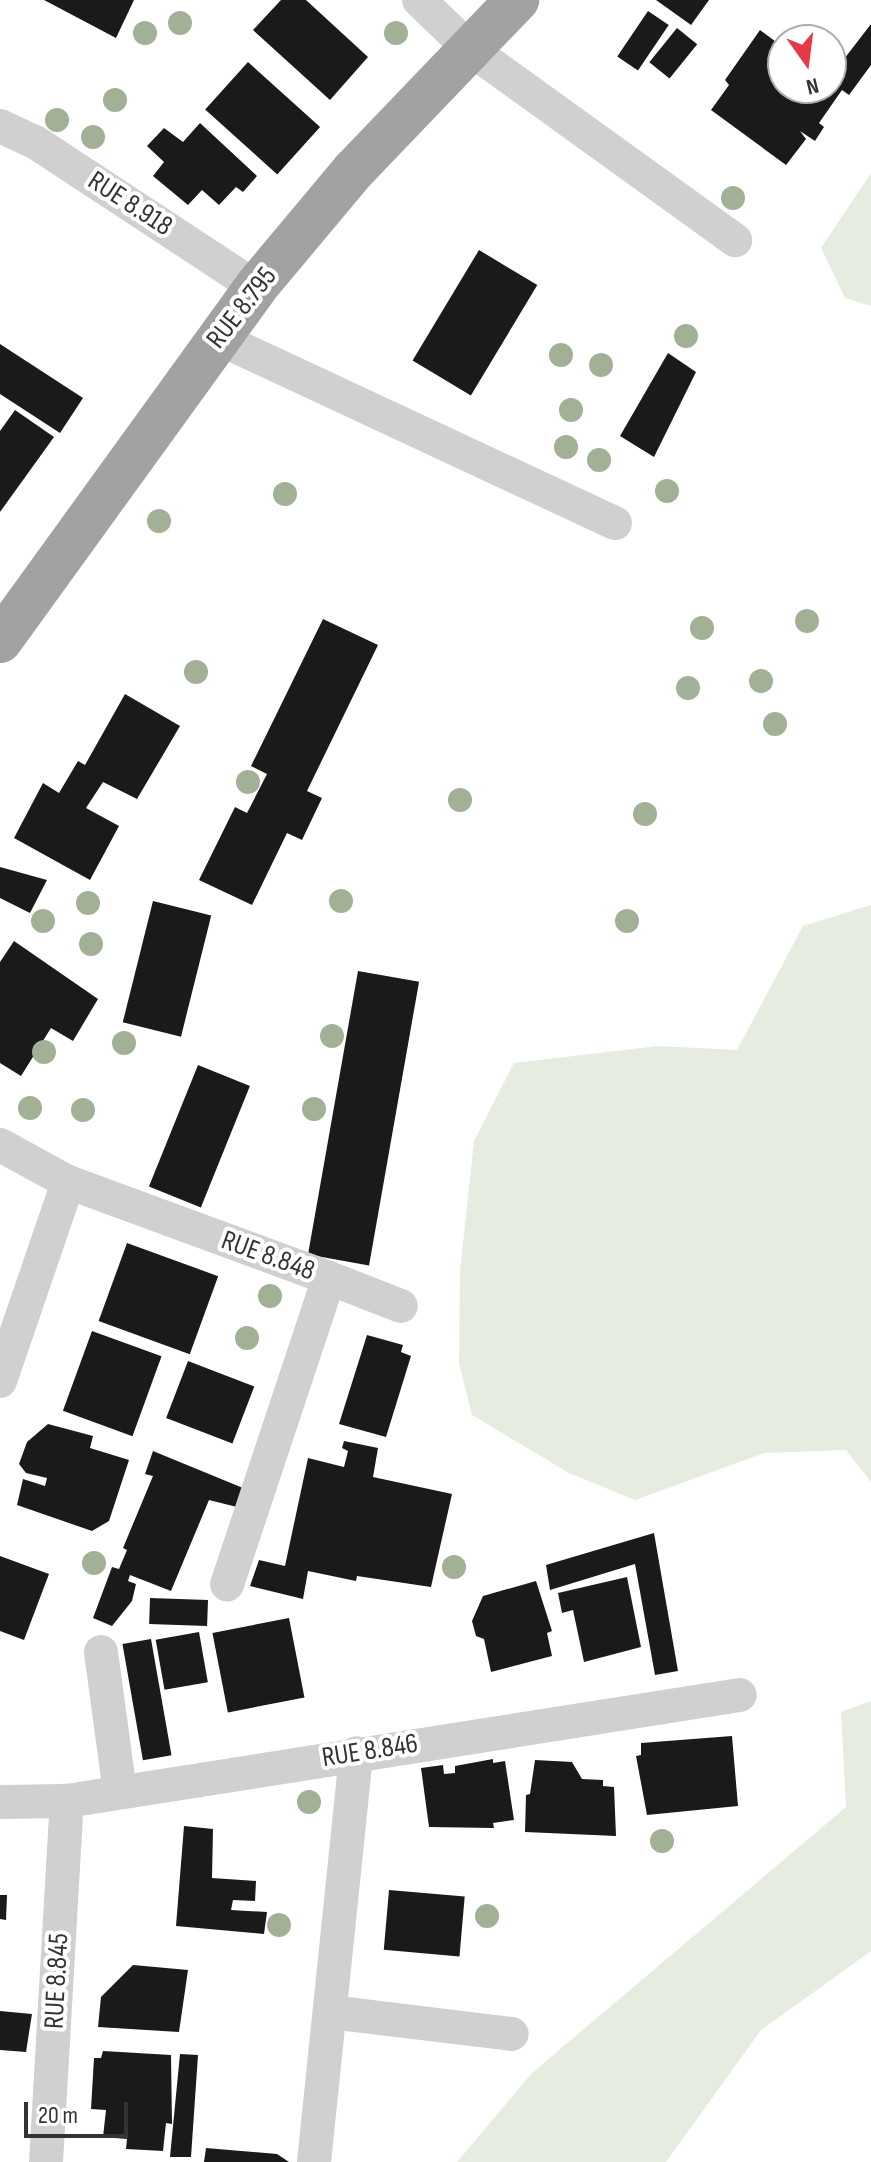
<!DOCTYPE html>
<html>
<head>
<meta charset="utf-8">
<style>
	body { margin:0 }
	#map { position:relative; width:871px; height:2162px; overflow:hidden; background:#fff; font-family:"Sofia Sans Condensed",sans-serif }
	div>[style] { position:absolute }
	.green>* { inset:0; background:#e6ecdf }
	.building>* { inset:0; background:#1a1a1a; transform-origin:0 0 }
	.minor>* { height:34px; margin:-17px; padding:0 17px; transform-origin:17px; border-radius:17px; background:#d0d0d0 }
	.trunk>* { height:44px; margin:-22px; padding:0 22px; transform-origin:22px; border-radius:22px; background:#a2a2a2 }
	.trees>* { width:24px; height:24px; margin:-12px; border-radius:50%; background:#a2b095 }
	span { translate:-50% -50%; white-space:nowrap; text-align:center; line-height:1.15; -webkit-text-stroke:8px #fff; paint-order:stroke }
	.street-label { font-size:28px; color:#333 }
	.north { position:absolute; left:767px; top:24px; width:80px; height:80px; box-sizing:border-box; background:#fff; border:2px solid #adadad; border-radius:50%; rotate:166deg; font-size:22px; font-weight:700; line-height:32px; text-align:center; color:#333 }
	.north::after { content:''; display:block; margin:auto; width:28px; height:36px; background:#e63946; clip-path:polygon(50% 0,100% 100%,50% 72%,0 100%) }
	.scale { position:absolute; left:24px; top:2102px; width:104px; height:36px; box-sizing:border-box; border:4px solid #333; border-top:0; padding-left:10px; font-size:24px; line-height:28px; white-space:nowrap; color:#333; -webkit-text-stroke:6px #fff; paint-order:stroke }
</style>
</head>
<body>
<div id="map">
	<div class="green">
		<i style="clip-path:polygon(871px 173px,871px 306px,845px 298px,821px 248px)"></i>
		<i style="clip-path:polygon(871px 905px,871px 1482px,846px 1450px,764px 1453px,635px 1500px,569px 1473px,472px 1415px,459px 1363px,460px 1272px,474px 1141px,514px 1063px,658px 1046px,737px 1050px,803px 926px)"></i>
		<i style="clip-path:polygon(871px 1701px,871px 1951px,761px 2030px,666px 2162px,457px 2162px,532px 2073px,846px 1807px,841px 1712px)"></i>
	</div>
	<div class="building">
		<i style="clip-path:polygon(44px 0,134px 0,116px 38px)"></i>
		<i style="clip-path:polygon(281px 0,306px 0,368px 57px,330px 100px,253px 30px)"></i>
		<i style="clip-path:polygon(656px 0,709px 0,691px 25px)"></i>
		<i style="left:648px;top:11px;width:25px;height:55px;rotate:34deg"></i>
		<i style="clip-path:polygon(871px 24px,871px 65px,849px 95px,842px 90px,819px 123px,824px 127px,815px 141px,800px 131px,806px 139px,786px 165px,711px 110px,729px 85px,725px 80px,760px 30px,783px 47px,783px 88px,831px 88px,831px 82px,837px 86px,831px 76px)"></i>
		<i style="left:677px;top:28px;width:26px;height:44px;rotate:39deg"></i>
		<i style="left:248px;top:62px;width:97px;height:64px;rotate:42deg"></i>
		<i style="clip-path:polygon(200px 123px,257px 176px,243px 192px,236px 187px,219px 205px,202px 190px,188px 205px,153px 176px,164px 162px,147px 146px,164px 128px,183px 142px)"></i>
		<i style="left:479px;top:250px;width:68px;height:129px;rotate:31deg"></i>
		<i style="clip-path:polygon(0 344px,83px 398px,60px 433px,0 394px)"></i>
		<i style="clip-path:polygon(668px 353px,696px 372px,654px 457px,620px 436px)"></i>
		<i style="clip-path:polygon(15px 410px,54px 437px,0 512px,0 431px)"></i>
		<i style="clip-path:polygon(323px 619px,378px 645px,307px 791px,322px 798px,302px 840px,287px 833px,252px 905px,199px 880px,235px 807px,247px 813px,267px 774px,251px 766px)"></i>
		<i style="clip-path:polygon(125px 694px,180px 726px,137px 799px,103px 782px,86px 808px,119px 826px,90px 880px,14px 838px,43px 783px,59px 793px,78px 761px,85px 765px)"></i>
		<i style="clip-path:polygon(0 867px,47px 880px,30px 913px,0 898px)"></i>
		<i style="left:153px;top:901px;width:60px;height:125px;rotate:14deg"></i>
		<i style="clip-path:polygon(14px 941px,98px 999px,73px 1041px,51px 1028px,21px 1076px,0 1063px,0 962px)"></i>
		<i style="left:358px;top:971px;width:62px;height:288px;rotate:10deg"></i>
		<i style="left:198px;top:1065px;width:56px;height:131px;rotate:22deg"></i>
		<i style="left:127px;top:1243px;width:97px;height:83px;rotate:20deg"></i>
		<i style="left:92px;top:1331px;width:74px;height:85px;rotate:20deg"></i>
		<i style="clip-path:polygon(367px 1335px,403px 1345px,401px 1352px,411px 1356px,386px 1437px,339px 1424px)"></i>
		<i style="left:188px;top:1361px;width:71px;height:61px;rotate:21deg"></i>
		<i style="clip-path:polygon(48px 1424px,93px 1436px,90px 1448px,129px 1460px,109px 1521px,92px 1531px,17px 1505px,23px 1479px,45px 1486px,47px 1478px,26px 1473px,19px 1464px,27px 1442px)"></i>
		<i style="clip-path:polygon(344px 1441px,378px 1448px,373px 1477px,452px 1494px,431px 1587px,357px 1576px,356px 1581px,308px 1571px,303px 1599px,250px 1586px,259px 1560px,285px 1566px,308px 1458px,344px 1467px,348px 1451px,342px 1448px)"></i>
		<i style="clip-path:polygon(153px 1451px,243px 1488px,237px 1507px,209px 1500px,171px 1591px,130px 1575px,128px 1581px,136px 1584px,132px 1601px,112px 1626px,93px 1618px,112px 1567px,119px 1569px,127px 1550px,123px 1548px,153px 1476px,145px 1474px)"></i>
		<i style="clip-path:polygon(654px 1533px,678px 1671px,655px 1675px,635px 1564px,550px 1590px,546px 1565px)"></i>
		<i style="clip-path:polygon(0 1556px,49px 1574px,24px 1640px,0 1631px)"></i>
		<i style="clip-path:polygon(627px 1577px,641px 1647px,584px 1662px,573px 1610px,562px 1613px,558px 1593px)"></i>
		<i style="clip-path:polygon(536px 1581px,552px 1631px,547px 1633px,552px 1656px,491px 1672px,484px 1639px,476px 1636px,472px 1621px,483px 1596px)"></i>
		<i style="left:208px;top:1600px;width:26px;height:58px;rotate:92deg"></i>
		<i style="left:289px;top:1618px;width:81px;height:78px;rotate:79deg"></i>
		<i style="left:199px;top:1632px;width:51px;height:44px;rotate:80deg"></i>
		<i style="left:151px;top:1639px;width:118px;height:29px;rotate:80deg"></i>
		<i style="clip-path:polygon(732px 1736px,738px 1806px,647px 1815px,636px 1756px,641px 1755px,641px 1743px)"></i>
		<i style="clip-path:polygon(493px 1759px,493px 1763px,505px 1761px,514px 1820px,493px 1823px,494px 1828px,429px 1827px,421px 1768px,443px 1765px,444px 1774px,455px 1773px,455px 1766px)"></i>
		<i style="clip-path:polygon(535px 1760px,572px 1762px,582px 1779px,603px 1780px,603px 1786px,614px 1787px,616px 1836px,525px 1832px,526px 1795px,530px 1794px)"></i>
		<i style="clip-path:polygon(184px 1826px,213px 1829px,212px 1878px,256px 1881px,255px 1901px,233px 1900px,231px 1910px,267px 1912px,264px 1934px,176px 1926px)"></i>
		<i style="left:389px;top:1890px;width:76px;height:60px;rotate:5deg"></i>
		<i style="clip-path:polygon(0 1895px,7px 1895px,6px 1920px,0 1919px)"></i>
		<i style="clip-path:polygon(133px 1965px,188px 1970px,179px 2032px,98px 2027px,101px 1997px)"></i>
		<i style="clip-path:polygon(0 2011px,32px 2014px,26px 2052px,0 2050px)"></i>
		<i style="clip-path:polygon(103px 2051px,171px 2055px,172px 2124px,166px 2123px,163px 2151px,126px 2149px,127px 2139px,103px 2137px,106px 2110px,91px 2109px,94px 2058px,101px 2058px)"></i>
		<i style="clip-path:polygon(180px 2054px,198px 2055px,191px 2157px,170px 2157px)"></i>
		<i style="clip-path:polygon(206px 2148px,277px 2154px,289px 2162px,204px 2162px)"></i>
	</div>
	<div class="minor">
		<i style="left:419px;top:0;width:71px;rotate:43.9deg"></i>
		<i style="left:470px;top:49px;width:327px;rotate:35.8deg"></i>
		<i style="left:0;top:126px;width:38px;rotate:25deg"></i>
		<i style="left:35px;top:142px;width:264px;rotate:33.3deg"></i>
		<i style="left:218px;top:338px;width:438px;rotate:25deg"></i>
		<i style="left:0;top:1145px;width:77px;rotate:28.6deg"></i>
		<i style="left:68px;top:1182px;width:278px;rotate:20.2deg"></i>
		<i style="left:329px;top:1278px;width:323px;rotate:108.4deg"></i>
		<i style="left:329px;top:1278px;width:77px;rotate:21.3deg"></i>
		<i style="left:0;top:1381px;width:210px;rotate:-71.1deg"></i>
		<i style="left:101px;top:1652px;width:141px;rotate:82.3deg"></i>
		<i style="left:0;top:1802px;width:67px;rotate:-0.9deg"></i>
		<i style="left:67px;top:1801px;width:681px;rotate:-8.95deg"></i>
		<i style="left:330px;top:2012px;width:183px;rotate:6.9deg"></i>
		<i style="left:46px;top:2162px;width:362px;rotate:-86.7deg"></i>
		<i style="left:314px;top:2162px;width:411px;rotate:-84.1deg"></i>
	</div>
	<div class="trunk">
		<i style="left:0;top:641px;width:437px;rotate:-54.1deg"></i>
		<i style="left:256px;top:287px;width:153px;rotate:-50.1deg"></i>
		<i style="left:354px;top:170px;width:236px;rotate:-46.2deg"></i>
	</div>
	<div class="trees">
		<i style="left:180px;top:23px"></i>
		<i style="left:145px;top:33px"></i>
		<i style="left:396px;top:33px"></i>
		<i style="left:115px;top:100px"></i>
		<i style="left:57px;top:120px"></i>
		<i style="left:93px;top:137px"></i>
		<i style="left:733px;top:198px"></i>
		<i style="left:686px;top:336px"></i>
		<i style="left:561px;top:355px"></i>
		<i style="left:601px;top:365px"></i>
		<i style="left:571px;top:410px"></i>
		<i style="left:566px;top:447px"></i>
		<i style="left:599px;top:460px"></i>
		<i style="left:667px;top:491px"></i>
		<i style="left:285px;top:494px"></i>
		<i style="left:159px;top:521px"></i>
		<i style="left:807px;top:621px"></i>
		<i style="left:702px;top:628px"></i>
		<i style="left:196px;top:672px"></i>
		<i style="left:761px;top:681px"></i>
		<i style="left:688px;top:688px"></i>
		<i style="left:775px;top:724px"></i>
		<i style="left:248px;top:782px"></i>
		<i style="left:460px;top:800px"></i>
		<i style="left:645px;top:814px"></i>
		<i style="left:341px;top:901px"></i>
		<i style="left:88px;top:903px"></i>
		<i style="left:43px;top:921px"></i>
		<i style="left:627px;top:921px"></i>
		<i style="left:91px;top:944px"></i>
		<i style="left:332px;top:1036px"></i>
		<i style="left:124px;top:1043px"></i>
		<i style="left:44px;top:1052px"></i>
		<i style="left:30px;top:1108px"></i>
		<i style="left:314px;top:1109px"></i>
		<i style="left:83px;top:1110px"></i>
		<i style="left:270px;top:1296px"></i>
		<i style="left:247px;top:1338px"></i>
		<i style="left:94px;top:1563px"></i>
		<i style="left:454px;top:1567px"></i>
		<i style="left:309px;top:1802px"></i>
		<i style="left:662px;top:1841px"></i>
		<i style="left:487px;top:1916px"></i>
		<i style="left:279px;top:1925px"></i>
	</div>
	<div class="street-label">
		<span style="left:130px;top:204px;rotate:33deg">RUE 8.918</span>
		<span style="left:242px;top:308px;rotate:-52deg">RUE 8.795</span>
		<span style="left:268px;top:1256px;rotate:20deg">RUE 8.848</span>
		<span style="left:370px;top:1751px;rotate:-9deg">RUE 8.846</span>
		<span style="left:57px;top:1981px;rotate:-87deg">RUE 8.845</span>
	</div>
	<div class="north">N</div>
	<div class="scale">20 m</div>
</div>
</body>
</html>
